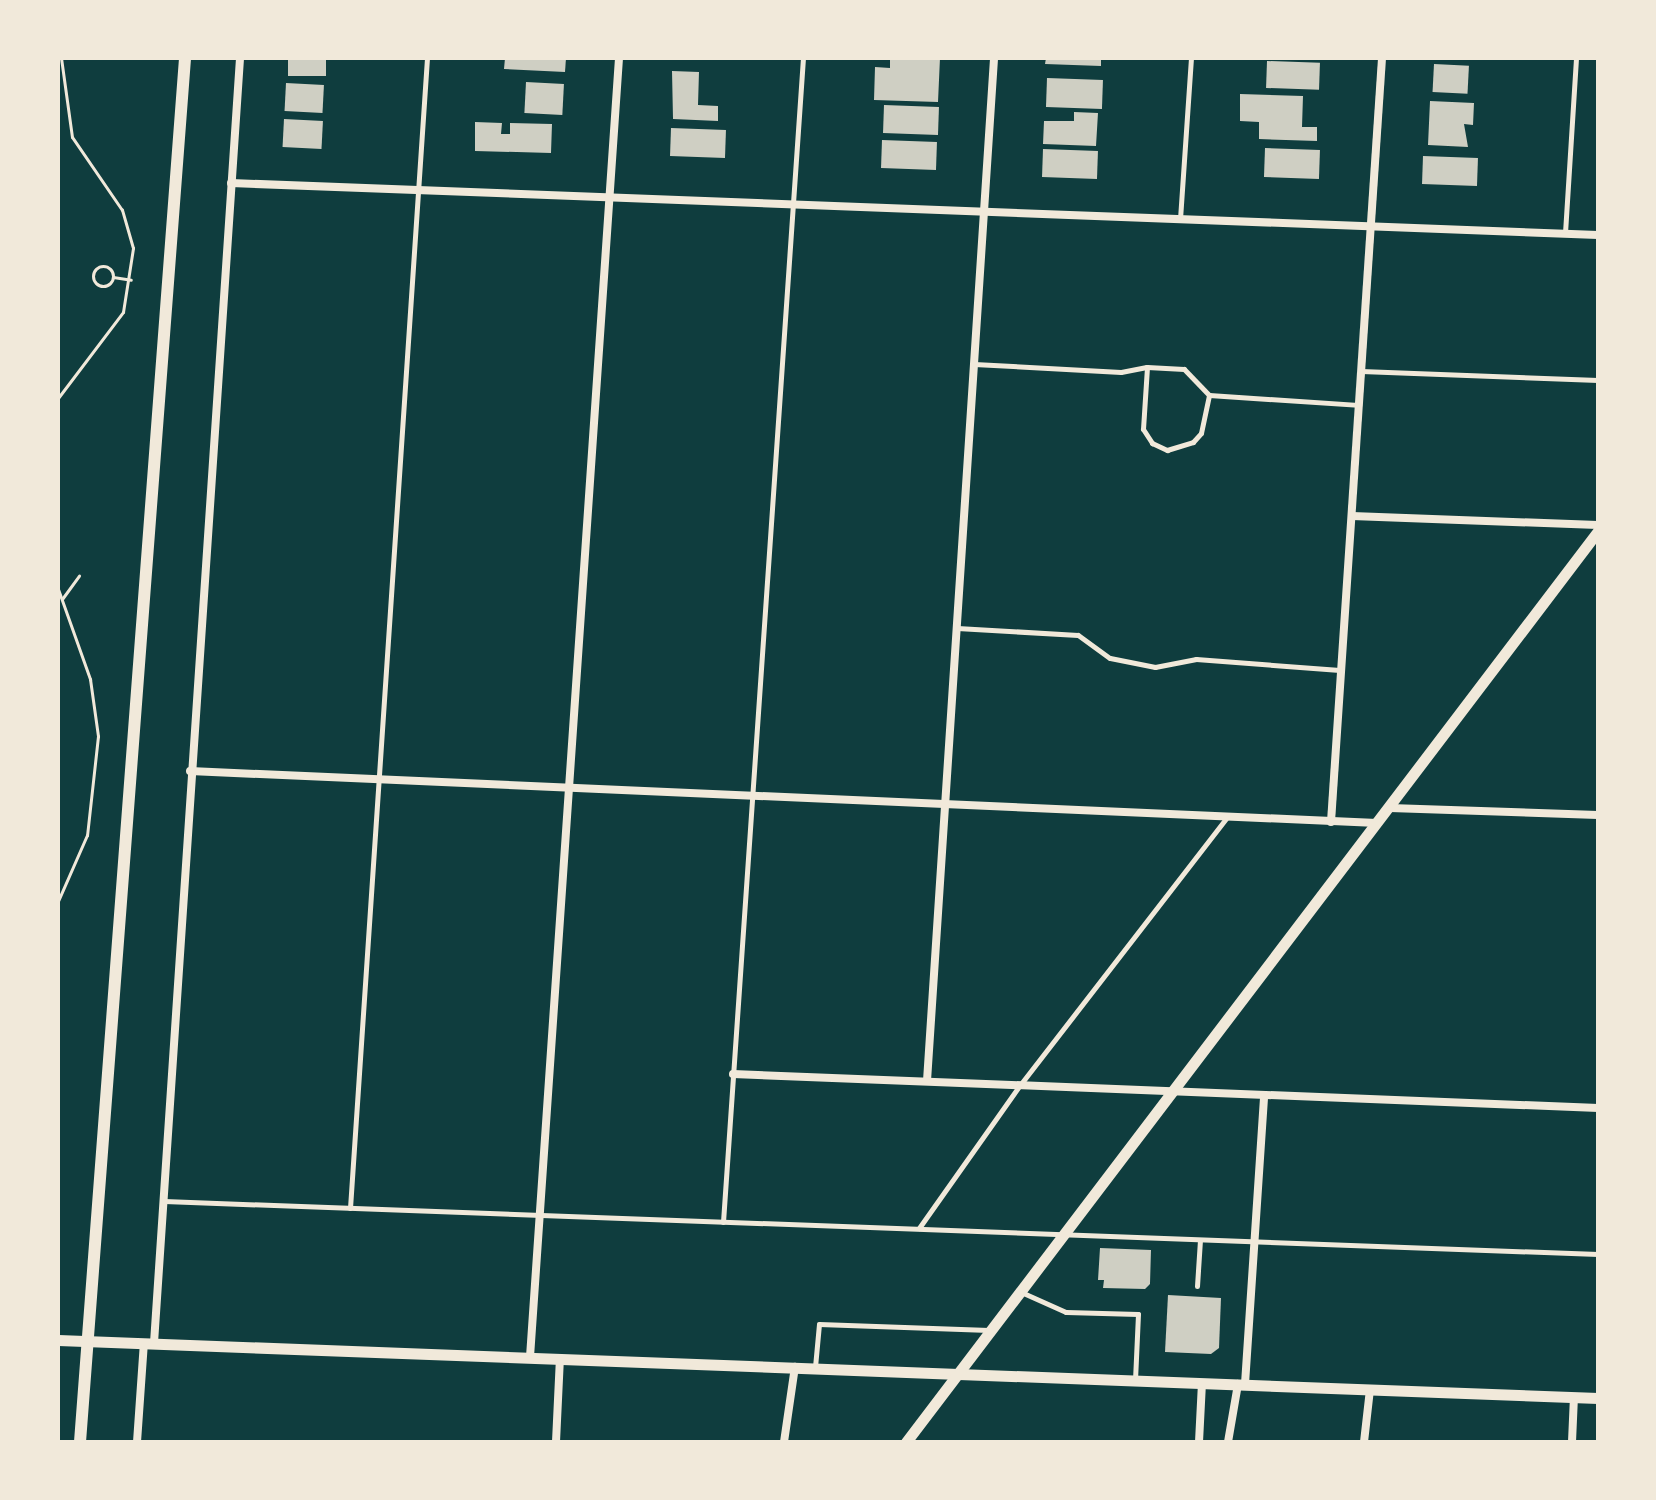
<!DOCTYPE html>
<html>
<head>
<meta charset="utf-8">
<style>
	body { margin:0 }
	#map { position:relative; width:1656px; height:1500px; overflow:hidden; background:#0f3d3e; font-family:"Titillium Web",sans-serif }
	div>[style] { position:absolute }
	.building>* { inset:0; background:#cfcfc3; transform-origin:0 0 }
	.path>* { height:3px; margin:-1.5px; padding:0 1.5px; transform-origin:1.5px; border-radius:1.5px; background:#f1e9da }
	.path>.ring { margin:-1.5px; padding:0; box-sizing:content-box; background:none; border:3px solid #f1e9da; border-radius:50% }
	.service>* { height:5px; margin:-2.5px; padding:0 2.5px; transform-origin:2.5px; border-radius:2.5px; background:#f1e9da }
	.minor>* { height:8px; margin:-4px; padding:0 4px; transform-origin:4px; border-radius:4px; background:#f1e9da }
	.tertiary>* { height:11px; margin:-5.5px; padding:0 5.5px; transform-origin:5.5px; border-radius:5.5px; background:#f1e9da }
	.secondary>* { height:12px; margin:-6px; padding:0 6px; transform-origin:6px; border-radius:6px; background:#f1e9da }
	span { translate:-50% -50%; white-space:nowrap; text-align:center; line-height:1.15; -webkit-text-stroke:6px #f1e9da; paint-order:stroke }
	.frame { position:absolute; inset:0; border:60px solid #f1e9da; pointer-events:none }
</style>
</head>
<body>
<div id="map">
	<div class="building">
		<i style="left:288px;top:58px;width:38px;height:18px"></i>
		<i style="clip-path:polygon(505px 58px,566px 58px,565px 72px,504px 69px)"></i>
		<i style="clip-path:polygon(890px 58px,940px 58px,938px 102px,874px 100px,875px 67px,890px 68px)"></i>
		<i style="clip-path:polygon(1046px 58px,1101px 58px,1101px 66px,1045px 64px)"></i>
		<i style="left:1267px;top:61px;width:53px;height:27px;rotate:2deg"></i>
		<i style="left:1434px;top:64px;width:35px;height:28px;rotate:3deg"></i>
		<i style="clip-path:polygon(672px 71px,699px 72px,698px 105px,718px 106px,718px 121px,673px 119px)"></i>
		<i style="left:1047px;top:78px;width:56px;height:29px;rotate:2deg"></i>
		<i style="left:526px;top:82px;width:38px;height:31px;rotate:3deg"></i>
		<i style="left:286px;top:83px;width:38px;height:28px;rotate:3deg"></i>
		<i style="clip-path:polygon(1240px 94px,1303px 96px,1302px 127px,1317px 127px,1317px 141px,1259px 139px,1259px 122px,1240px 121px)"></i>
		<i style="clip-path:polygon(1430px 101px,1474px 103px,1473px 125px,1464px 124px,1468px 147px,1428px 145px)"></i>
		<i style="left:884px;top:105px;width:55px;height:28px;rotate:2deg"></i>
		<i style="clip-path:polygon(1074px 112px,1098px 113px,1096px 146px,1043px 144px,1044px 121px,1074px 121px)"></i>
		<i style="left:284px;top:119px;width:39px;height:28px;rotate:3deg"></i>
		<i style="clip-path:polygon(475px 122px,502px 123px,501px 134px,510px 134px,510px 123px,552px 124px,551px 153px,475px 151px)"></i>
		<i style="left:671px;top:128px;width:55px;height:28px;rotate:2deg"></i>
		<i style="left:882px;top:140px;width:55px;height:28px;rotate:2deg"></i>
		<i style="left:1265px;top:148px;width:55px;height:29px;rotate:2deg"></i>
		<i style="left:1043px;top:149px;width:55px;height:28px;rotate:2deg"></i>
		<i style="left:1423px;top:156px;width:55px;height:28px;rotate:2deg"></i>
		<i style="clip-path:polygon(1100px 1248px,1151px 1250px,1150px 1284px,1145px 1289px,1103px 1288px,1104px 1280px,1098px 1280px)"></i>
		<i style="clip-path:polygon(1168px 1295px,1221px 1298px,1219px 1348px,1211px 1354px,1165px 1352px)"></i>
	</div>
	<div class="path">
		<i class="ring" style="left:93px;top:266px;width:17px;height:17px"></i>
		<i style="left:113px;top:277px;width:18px;rotate:9deg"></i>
		<i style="left:58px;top:398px;width:108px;rotate:-52.9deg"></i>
		<i style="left:123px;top:312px;width:65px;rotate:-81.1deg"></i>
		<i style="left:133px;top:248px;width:40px;rotate:-106deg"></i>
		<i style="left:122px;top:210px;width:88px;rotate:-124.4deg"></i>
		<i style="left:72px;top:137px;width:80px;rotate:-97.9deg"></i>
		<i style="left:58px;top:589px;width:96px;rotate:70.4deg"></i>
		<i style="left:90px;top:679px;width:58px;rotate:82deg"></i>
		<i style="left:98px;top:736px;width:100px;rotate:96.3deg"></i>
		<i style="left:87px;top:835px;width:72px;rotate:113.7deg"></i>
		<i style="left:62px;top:599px;width:29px;rotate:-54deg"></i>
	</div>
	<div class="service">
		<i style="left:1180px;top:219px;width:161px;rotate:-86.1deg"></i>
		<i style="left:1565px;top:233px;width:175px;rotate:-86.4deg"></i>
		<i style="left:974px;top:364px;width:147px;rotate:3.1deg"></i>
		<i style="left:1121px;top:372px;width:26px;rotate:-11deg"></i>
		<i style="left:1147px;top:367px;width:37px;rotate:3deg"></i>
		<i style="left:1184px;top:369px;width:36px;rotate:46deg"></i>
		<i style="left:1209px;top:395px;width:149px;rotate:3.8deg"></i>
		<i style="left:1147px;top:367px;width:62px;rotate:93.7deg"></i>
		<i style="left:1143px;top:429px;width:17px;rotate:57deg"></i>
		<i style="left:1152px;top:443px;width:17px;rotate:25deg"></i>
		<i style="left:1167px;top:450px;width:27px;rotate:-17deg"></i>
		<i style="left:1193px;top:442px;width:12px;rotate:-48deg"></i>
		<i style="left:1201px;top:433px;width:39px;rotate:-78deg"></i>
		<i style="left:1361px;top:371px;width:237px;rotate:2.2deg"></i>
		<i style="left:957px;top:628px;width:121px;rotate:3.3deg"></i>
		<i style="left:1078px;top:635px;width:39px;rotate:36deg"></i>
		<i style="left:1110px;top:658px;width:46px;rotate:11.3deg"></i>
		<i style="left:1155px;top:667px;width:42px;rotate:-11deg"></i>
		<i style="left:1196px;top:659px;width:144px;rotate:4.4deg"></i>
		<i style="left:164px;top:1201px;width:1435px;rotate:2.12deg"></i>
		<i style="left:350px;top:1208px;width:1153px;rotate:-86.17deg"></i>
		<i style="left:723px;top:1222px;width:1167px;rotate:-86.07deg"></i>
		<i style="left:919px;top:1228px;width:175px;rotate:-54.8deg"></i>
		<i style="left:1020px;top:1085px;width:339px;rotate:-52.3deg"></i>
		<i style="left:1197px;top:1286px;width:46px;rotate:-86.3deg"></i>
		<i style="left:1021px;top:1292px;width:49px;rotate:24deg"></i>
		<i style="left:1066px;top:1312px;width:72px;rotate:1.6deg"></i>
		<i style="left:1138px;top:1314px;width:65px;rotate:92.6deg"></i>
		<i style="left:815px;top:1367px;width:43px;rotate:-84.7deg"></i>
		<i style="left:819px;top:1324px;width:170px;rotate:2deg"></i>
	</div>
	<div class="minor">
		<i style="left:231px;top:183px;width:1368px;rotate:2.18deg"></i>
		<i style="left:1352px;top:516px;width:246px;rotate:2.1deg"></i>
		<i style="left:190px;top:771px;width:1188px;rotate:2.51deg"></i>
		<i style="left:1390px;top:808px;width:208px;rotate:1.9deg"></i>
		<i style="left:1331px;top:822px;width:766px;rotate:-86.18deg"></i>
		<i style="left:733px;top:1074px;width:866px;rotate:2.25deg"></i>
		<i style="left:927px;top:1081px;width:1025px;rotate:-86.25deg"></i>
		<i style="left:154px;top:1343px;width:1288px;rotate:-86.17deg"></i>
		<i style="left:530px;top:1357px;width:1302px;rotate:-86.08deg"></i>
		<i style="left:1245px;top:1384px;width:289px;rotate:-86.2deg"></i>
		<i style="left:137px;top:1442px;width:99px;rotate:-86deg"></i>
		<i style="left:556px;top:1442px;width:84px;rotate:-87.3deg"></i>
		<i style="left:784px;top:1442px;width:76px;rotate:-81.7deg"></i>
		<i style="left:1199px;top:1442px;width:59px;rotate:-87.1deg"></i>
		<i style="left:1228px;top:1442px;width:59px;rotate:-80.2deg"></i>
		<i style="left:1364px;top:1442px;width:53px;rotate:-83.5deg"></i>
		<i style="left:1572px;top:1442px;width:45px;rotate:-87.5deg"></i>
	</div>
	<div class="tertiary">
		<i style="left:58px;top:1340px;width:1541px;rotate:2.16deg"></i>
		<i style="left:906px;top:1442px;width:1144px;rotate:-52.78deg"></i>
	</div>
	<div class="secondary">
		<i style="left:80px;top:1442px;width:1388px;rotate:-85.66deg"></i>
	</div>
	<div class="frame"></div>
</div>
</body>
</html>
